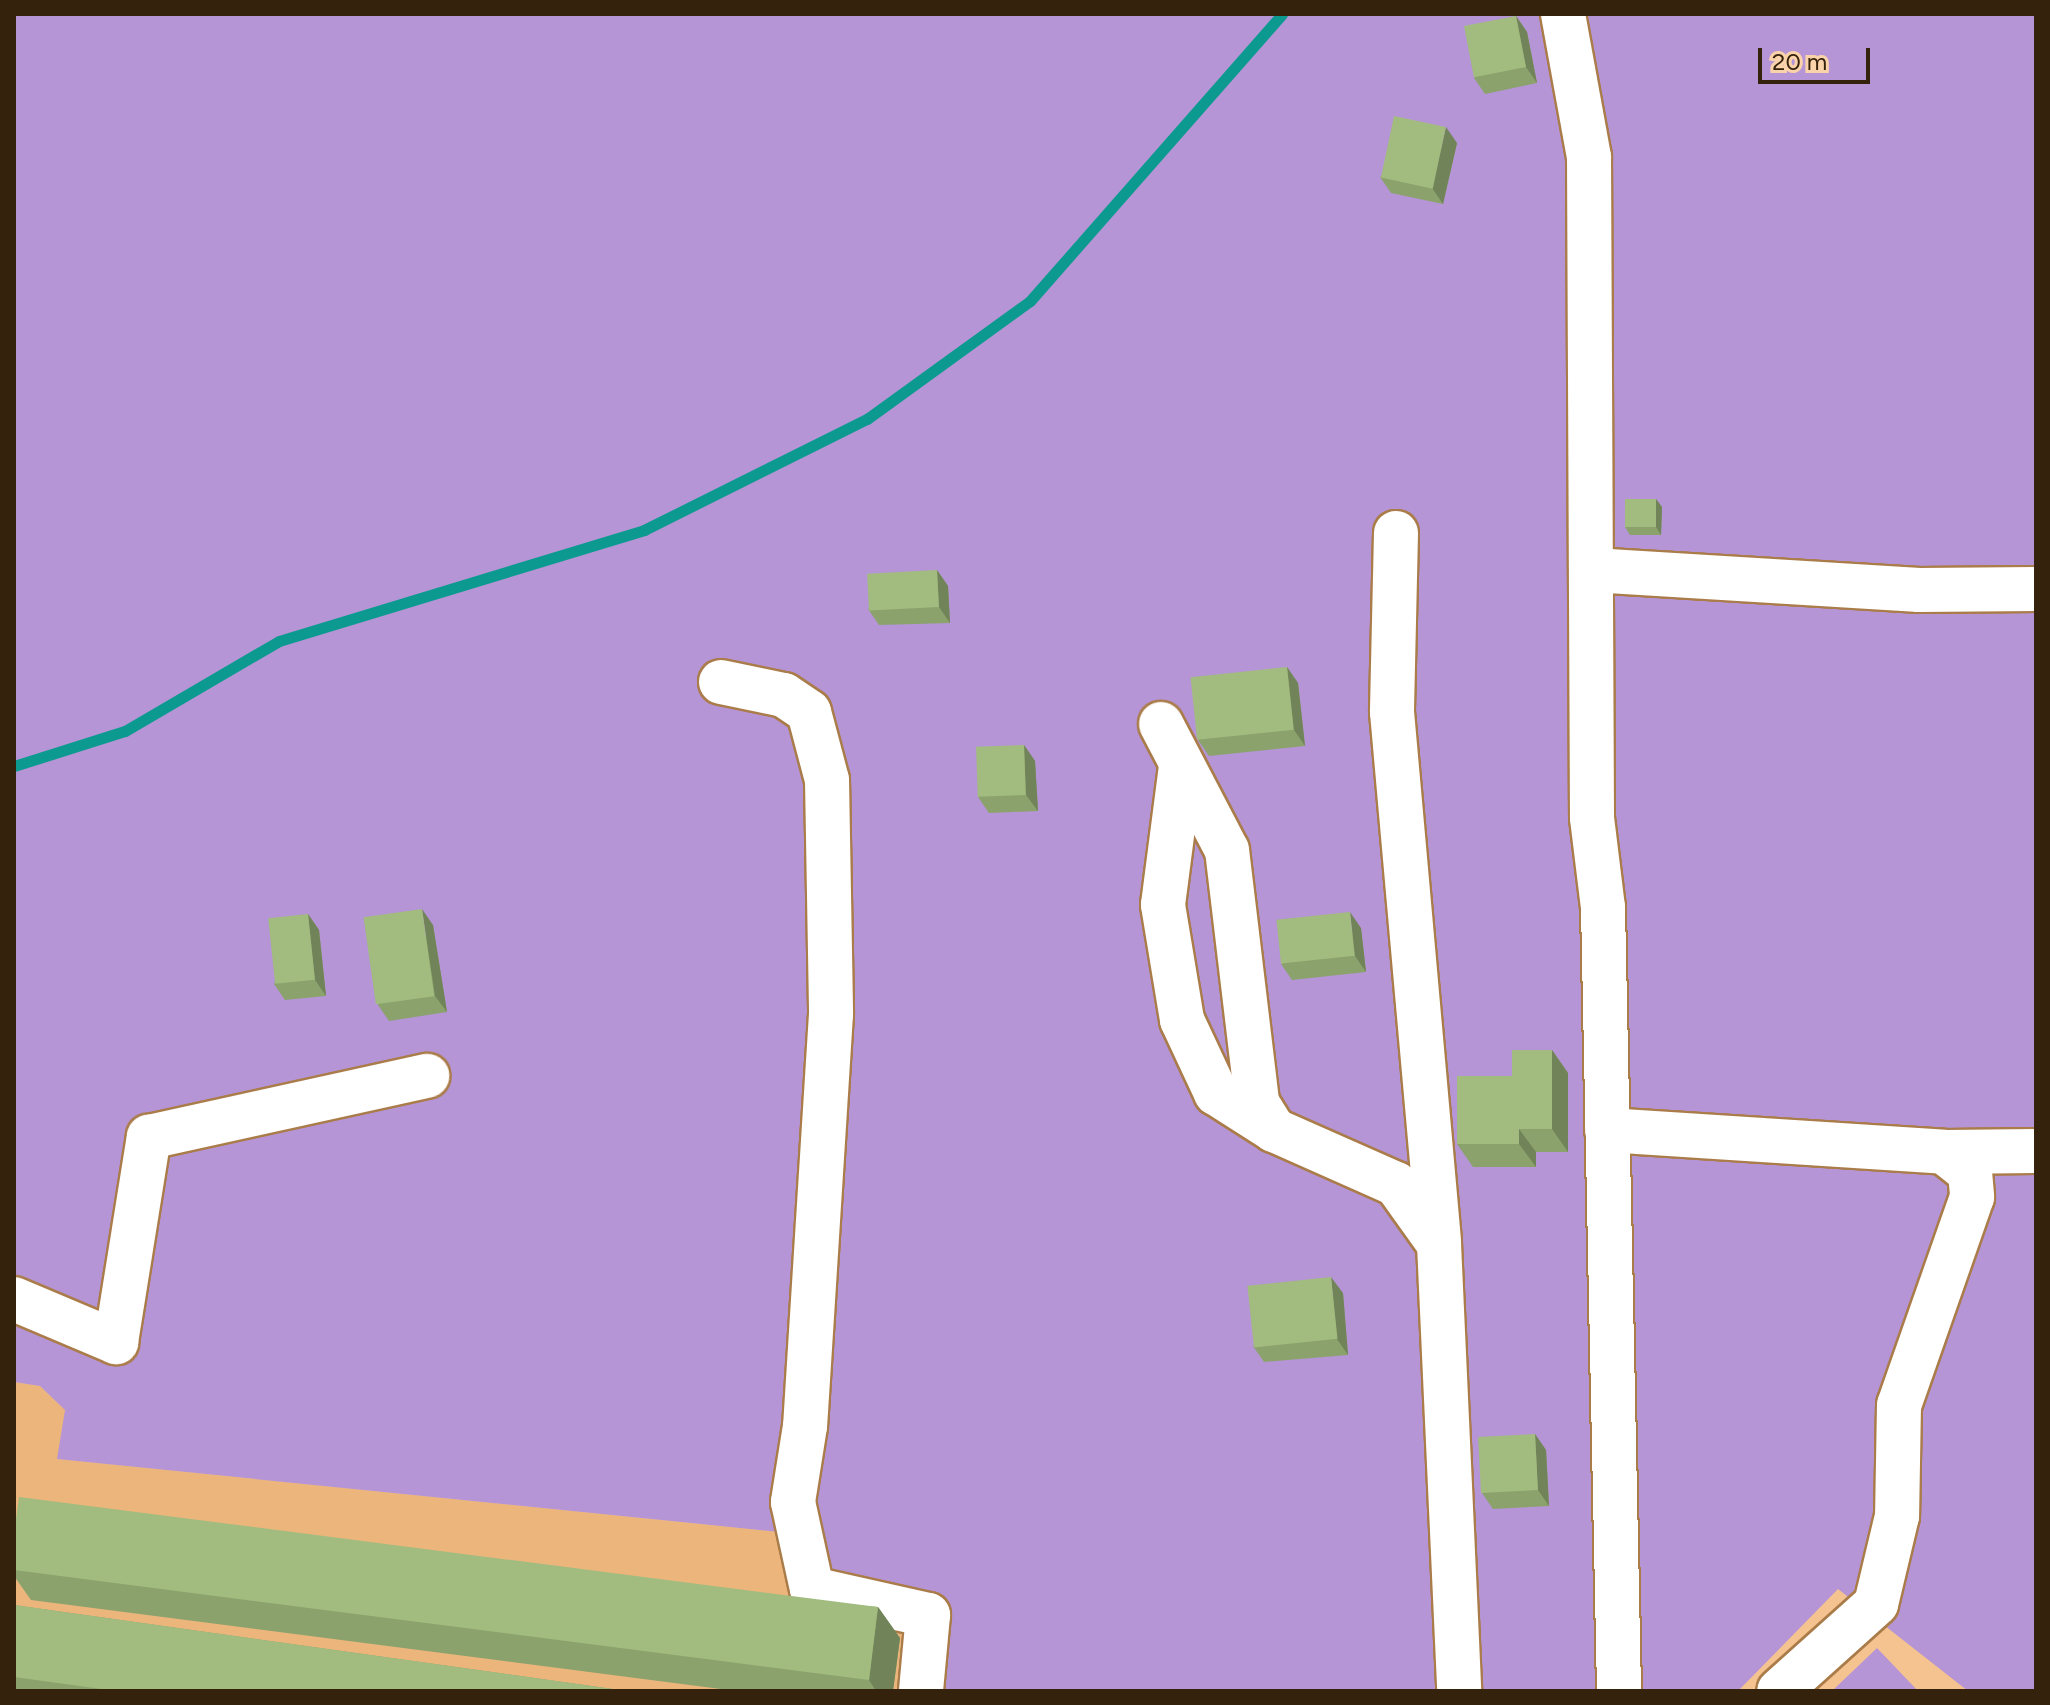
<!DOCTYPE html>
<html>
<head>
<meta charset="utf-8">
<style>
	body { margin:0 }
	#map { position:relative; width:2050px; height:1705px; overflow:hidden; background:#f5c390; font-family:Figtree,sans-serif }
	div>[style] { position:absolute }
	.built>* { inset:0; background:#ecb57c }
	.green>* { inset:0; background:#b595d5 }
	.stream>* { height:11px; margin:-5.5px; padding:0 5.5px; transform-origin:5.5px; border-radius:5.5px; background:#0c9a90 }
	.roads { filter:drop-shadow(2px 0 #aa7c4a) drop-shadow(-2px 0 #aa7c4a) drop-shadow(0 2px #aa7c4a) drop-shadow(0 -2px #aa7c4a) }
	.minor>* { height:44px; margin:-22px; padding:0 22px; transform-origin:22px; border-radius:22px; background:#fff }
	.wall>* { inset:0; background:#8ba26d }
	.shaded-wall>* { inset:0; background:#718459 }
	.building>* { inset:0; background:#a2bc7f; transform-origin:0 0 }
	span { translate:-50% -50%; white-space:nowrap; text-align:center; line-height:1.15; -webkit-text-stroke:6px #fbd3aa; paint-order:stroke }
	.frame { position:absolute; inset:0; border:16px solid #35220d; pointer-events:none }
	.scale { position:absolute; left:1758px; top:48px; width:112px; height:36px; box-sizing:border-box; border:4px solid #35220d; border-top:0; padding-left:10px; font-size:24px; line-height:28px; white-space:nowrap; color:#35220d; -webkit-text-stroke:6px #fbd3aa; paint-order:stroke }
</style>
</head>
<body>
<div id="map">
	<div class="built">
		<i style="clip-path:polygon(14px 1382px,40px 1386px,66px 1410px,58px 1459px,790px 1533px,913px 1622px,907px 1691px,14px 1691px)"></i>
	</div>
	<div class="green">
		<i style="clip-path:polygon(14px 14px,2036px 14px,2036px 1691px,1968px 1691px,1838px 1589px,1738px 1691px,907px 1691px,913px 1622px,791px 1598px,790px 1533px,57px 1459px,65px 1410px,40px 1386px,14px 1382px)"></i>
		<i style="clip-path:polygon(1877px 1648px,1918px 1691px,1832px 1691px)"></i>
	</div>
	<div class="stream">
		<i style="left:14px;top:766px;width:116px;rotate:-17.5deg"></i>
		<i style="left:125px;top:731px;width:178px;rotate:-30.3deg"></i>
		<i style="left:279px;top:641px;width:382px;rotate:-16.9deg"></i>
		<i style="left:644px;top:530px;width:249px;rotate:-26.5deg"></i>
		<i style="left:867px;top:419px;width:201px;rotate:-35.9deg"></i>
		<i style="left:1030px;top:301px;width:382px;rotate:-48.7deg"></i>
	</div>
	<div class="roads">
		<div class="minor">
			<i style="left:1563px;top:14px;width:145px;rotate:79.7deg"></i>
			<i style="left:1589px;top:157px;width:661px;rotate:89.74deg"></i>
			<i style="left:1592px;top:818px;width:90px;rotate:83deg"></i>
			<i style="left:1603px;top:907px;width:784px;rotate:88.83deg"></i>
			<i style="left:1396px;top:533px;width:179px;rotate:91.3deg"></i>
			<i style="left:1392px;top:712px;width:531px;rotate:84.92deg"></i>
			<i style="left:1592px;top:570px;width:328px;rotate:3.5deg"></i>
			<i style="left:1919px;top:590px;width:117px;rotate:-0.5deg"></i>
			<i style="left:721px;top:682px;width:64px;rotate:11.7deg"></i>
			<i style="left:784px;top:695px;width:30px;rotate:34deg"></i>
			<i style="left:809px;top:712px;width:70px;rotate:75.2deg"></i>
			<i style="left:827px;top:780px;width:234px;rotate:89deg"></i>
			<i style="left:831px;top:1014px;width:413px;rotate:93.6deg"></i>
			<i style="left:805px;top:1426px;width:77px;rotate:99deg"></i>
			<i style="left:793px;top:1502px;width:89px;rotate:77.7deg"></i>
			<i style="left:812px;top:1589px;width:119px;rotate:12.6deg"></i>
			<i style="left:928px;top:1615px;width:76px;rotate:95.3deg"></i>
			<i style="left:1161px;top:724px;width:142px;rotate:62.4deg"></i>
			<i style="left:1227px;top:850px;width:255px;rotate:83.2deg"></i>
			<i style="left:1257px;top:1103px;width:32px;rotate:58deg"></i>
			<i style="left:1274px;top:1130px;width:133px;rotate:23.9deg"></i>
			<i style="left:1396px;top:1184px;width:74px;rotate:54.4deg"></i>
			<i style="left:1439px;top:1244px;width:447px;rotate:87.4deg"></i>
			<i style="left:1181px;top:766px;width:140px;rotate:97.4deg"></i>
			<i style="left:1163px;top:905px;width:117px;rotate:80.6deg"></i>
			<i style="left:1182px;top:1020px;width:81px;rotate:65deg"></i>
			<i style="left:1216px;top:1093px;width:69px;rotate:32.5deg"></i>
			<i style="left:1607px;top:1130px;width:338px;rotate:3.7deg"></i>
			<i style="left:1944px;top:1152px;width:33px;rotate:38deg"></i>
			<i style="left:1970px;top:1172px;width:25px;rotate:85deg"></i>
			<i style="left:1972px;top:1197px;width:220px;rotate:109.3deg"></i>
			<i style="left:1899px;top:1405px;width:111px;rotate:91deg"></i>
			<i style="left:1897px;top:1516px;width:90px;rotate:103.4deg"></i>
			<i style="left:1876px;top:1604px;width:130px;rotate:138.1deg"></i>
			<i style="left:1944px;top:1152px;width:92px;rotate:-0.6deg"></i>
			<i style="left:14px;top:1299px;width:111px;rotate:22.9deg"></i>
			<i style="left:116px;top:1342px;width:208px;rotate:-80.9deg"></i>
			<i style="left:149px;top:1137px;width:285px;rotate:-12.4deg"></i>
		</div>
	</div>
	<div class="wall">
		<i style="clip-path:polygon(1516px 16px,1527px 32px,1537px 83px,1485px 94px,1474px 78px)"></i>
		<i style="clip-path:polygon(1457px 143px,1443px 204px,1391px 193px,1380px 177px)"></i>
		<i style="clip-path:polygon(1656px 499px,1662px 507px,1661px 535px,1630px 535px,1625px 527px)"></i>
		<i style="clip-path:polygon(937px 570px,948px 586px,950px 623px,879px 625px,868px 609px)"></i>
		<i style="clip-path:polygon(1287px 667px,1298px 683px,1305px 746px,1209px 756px,1198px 740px)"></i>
		<i style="clip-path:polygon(1024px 745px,1035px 761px,1038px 811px,989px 813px,978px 797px)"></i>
		<i style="clip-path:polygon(308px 914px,319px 930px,326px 996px,285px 1000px,274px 984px)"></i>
		<i style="clip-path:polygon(433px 925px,447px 1012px,389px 1021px,378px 1005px)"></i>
		<i style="clip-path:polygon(1361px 928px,1366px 972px,1292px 980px,1281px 964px)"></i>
		<i style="clip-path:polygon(1552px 1050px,1568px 1073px,1568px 1152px,1536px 1152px,1536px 1167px,1473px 1167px,1457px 1144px,1512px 1076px)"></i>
		<i style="clip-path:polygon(1343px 1293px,1348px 1355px,1264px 1362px,1253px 1346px)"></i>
		<i style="clip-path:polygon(1535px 1434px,1546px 1450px,1549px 1506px,1493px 1509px,1482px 1493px)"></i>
		<i style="clip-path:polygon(14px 1534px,878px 1607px,900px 1638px,893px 1691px,736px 1691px,31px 1600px,14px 1576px)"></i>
		<i style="clip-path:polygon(14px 1605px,627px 1691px,14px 1691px)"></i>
	</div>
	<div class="shaded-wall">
		<i style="clip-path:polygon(1516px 16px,1527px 32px,1537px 83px,1526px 67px)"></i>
		<i style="clip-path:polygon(1446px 127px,1457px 143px,1443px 204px,1432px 188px)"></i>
		<i style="clip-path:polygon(1656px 499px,1662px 507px,1661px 535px,1656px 527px)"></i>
		<i style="clip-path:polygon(937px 570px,948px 586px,950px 623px,939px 607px)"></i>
		<i style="clip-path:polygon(1287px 667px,1298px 683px,1305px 746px,1294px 730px)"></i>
		<i style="clip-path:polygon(1024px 745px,1035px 761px,1038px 811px,1026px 795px)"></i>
		<i style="clip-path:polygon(422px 909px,433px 925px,447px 1012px,435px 996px)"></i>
		<i style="clip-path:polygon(1350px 912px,1361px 928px,1366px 972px,1355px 956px)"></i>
		<i style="clip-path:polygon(308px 914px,319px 930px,326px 996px,315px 980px)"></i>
		<i style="clip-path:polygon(1552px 1050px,1568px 1073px,1568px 1152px,1552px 1129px)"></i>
		<i style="clip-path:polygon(1519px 1129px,1536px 1152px,1536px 1167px,1519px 1144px)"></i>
		<i style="clip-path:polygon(1331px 1277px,1343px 1293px,1348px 1355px,1337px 1339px)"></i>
		<i style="clip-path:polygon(1535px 1434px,1546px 1450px,1549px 1506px,1538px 1490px)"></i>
		<i style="clip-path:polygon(878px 1607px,900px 1638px,893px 1691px,876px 1691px,869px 1680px)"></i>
	</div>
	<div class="building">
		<i style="left:1516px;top:16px;width:52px;height:53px;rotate:79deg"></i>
		<i style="left:1394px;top:116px;width:53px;height:63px;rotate:12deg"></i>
		<i style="left:1625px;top:499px;width:31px;height:28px"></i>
		<i style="left:937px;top:570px;width:37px;height:70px;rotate:87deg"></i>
		<i style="left:1287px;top:667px;width:63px;height:97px;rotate:84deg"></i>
		<i style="left:1024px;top:745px;width:50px;height:48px;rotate:88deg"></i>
		<i style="left:422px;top:909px;width:88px;height:59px;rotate:82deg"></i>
		<i style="left:1350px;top:912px;width:44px;height:74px;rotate:84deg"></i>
		<i style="left:308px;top:914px;width:66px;height:40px;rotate:84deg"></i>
		<i style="clip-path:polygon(1512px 1050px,1552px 1050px,1552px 1129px,1519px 1129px,1519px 1144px,1457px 1144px,1457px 1076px,1512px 1076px)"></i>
		<i style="left:1331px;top:1277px;width:62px;height:84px;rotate:84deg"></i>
		<i style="left:1535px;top:1434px;width:56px;height:57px;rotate:87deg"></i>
		<i style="clip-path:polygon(19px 1497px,878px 1607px,869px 1680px,14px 1570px,14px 1534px)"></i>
		<i style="clip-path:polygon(14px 1605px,627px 1691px,116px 1691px,14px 1677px)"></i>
	</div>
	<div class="frame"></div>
	<div class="scale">20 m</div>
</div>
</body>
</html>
